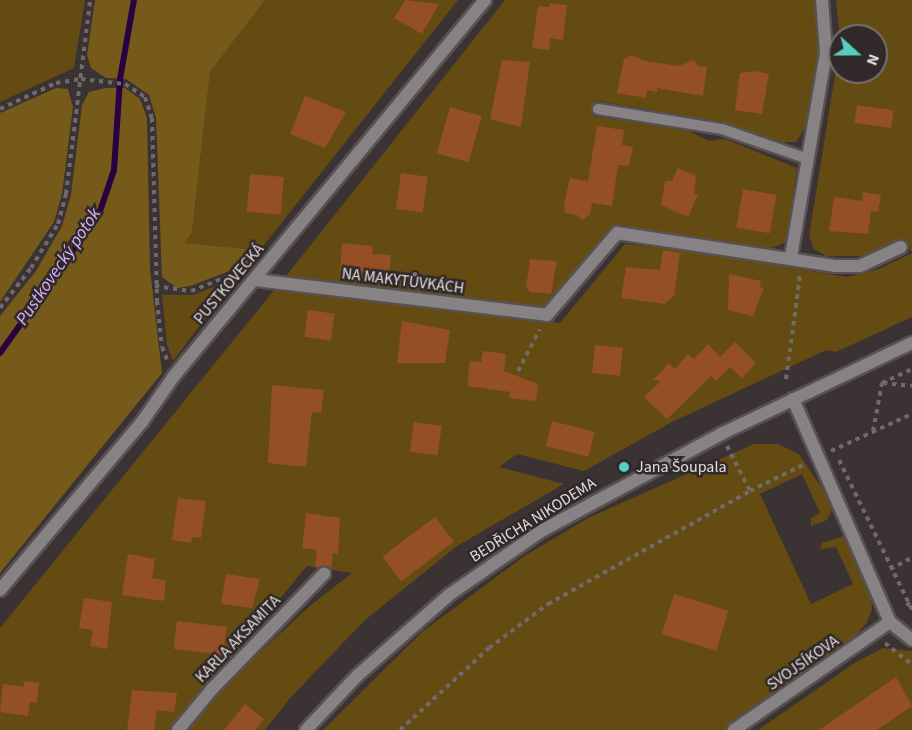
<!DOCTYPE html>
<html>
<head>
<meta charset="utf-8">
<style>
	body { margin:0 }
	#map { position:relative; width:912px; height:730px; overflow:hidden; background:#3b3233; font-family:"Source Sans 3",sans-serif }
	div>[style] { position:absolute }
	.green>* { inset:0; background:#644b12 }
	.forest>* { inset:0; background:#765a1a }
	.stream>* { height:6px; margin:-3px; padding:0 3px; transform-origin:3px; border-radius:3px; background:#280240 }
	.building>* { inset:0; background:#944f24; transform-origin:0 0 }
	.path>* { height:4px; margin-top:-2px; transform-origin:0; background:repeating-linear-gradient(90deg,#716a6a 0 4.5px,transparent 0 9px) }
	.roads { filter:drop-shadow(2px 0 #595151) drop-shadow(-2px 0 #595151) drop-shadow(0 2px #595151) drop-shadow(0 -2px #595151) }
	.lane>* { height:10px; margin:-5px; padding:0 5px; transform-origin:5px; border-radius:5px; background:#878385 }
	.street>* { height:12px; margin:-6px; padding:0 6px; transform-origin:6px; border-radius:6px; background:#878385 }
	.dots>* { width:16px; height:16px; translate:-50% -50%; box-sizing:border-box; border:3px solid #312929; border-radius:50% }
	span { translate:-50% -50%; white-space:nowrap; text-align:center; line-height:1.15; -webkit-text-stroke:5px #312929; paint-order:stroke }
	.street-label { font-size:16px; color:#e1dcdc }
	.poi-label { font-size:16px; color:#e1dcdc }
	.left { translate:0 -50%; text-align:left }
	.water-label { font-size:18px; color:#d8b3fe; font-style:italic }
	.north { position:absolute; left:828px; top:24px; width:60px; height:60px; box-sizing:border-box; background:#312929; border:2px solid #777171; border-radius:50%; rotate:111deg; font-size:16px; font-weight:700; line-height:24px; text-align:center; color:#e1dcdc }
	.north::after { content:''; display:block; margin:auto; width:21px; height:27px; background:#56cec3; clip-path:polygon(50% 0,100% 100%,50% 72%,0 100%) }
</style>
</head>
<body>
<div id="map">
	<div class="green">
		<i style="clip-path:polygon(0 0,85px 0,74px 68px,0 102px)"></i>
		<i style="clip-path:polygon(265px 0,458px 0,260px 250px,183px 243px,192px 233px,210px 72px)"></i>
		<i style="clip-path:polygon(505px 0,815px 0,820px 40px,807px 125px,796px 142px,781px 142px,722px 122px,599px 101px,593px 116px,689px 131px,709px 141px,725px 139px,797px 168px,786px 242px,772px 248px,614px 226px,544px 311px,283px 280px)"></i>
		<i style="clip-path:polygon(836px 0,912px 0,912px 317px,836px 352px,826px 350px,670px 423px,584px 471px,517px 454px,499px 467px,564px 484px,457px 546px,365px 620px,291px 697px,265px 730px,185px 730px,217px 692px,311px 605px,352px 573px,307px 566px,170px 730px,0 730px,0 628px,275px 289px,560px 323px,625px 244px,706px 253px,847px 277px,879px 269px,912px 253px,905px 239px,864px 256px,826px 256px,814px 249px,809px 236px,840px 44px,840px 72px,876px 72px,876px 36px,840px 38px)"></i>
		<i style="clip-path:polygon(236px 278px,173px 361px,167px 345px,162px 295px,193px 295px)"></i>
		<i style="clip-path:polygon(754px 444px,778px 444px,799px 454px,830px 500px,832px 510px,827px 520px,811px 526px,811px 518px,820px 513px,802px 474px,760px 494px,811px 604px,853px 584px,836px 547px,820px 549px,822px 543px,844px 536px,871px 594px,872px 609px,867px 622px,851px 642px,726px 730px,323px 730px,422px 632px,526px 555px,588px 518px)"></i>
		<i style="clip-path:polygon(883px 648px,912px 651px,912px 730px,758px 730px,856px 662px)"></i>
	</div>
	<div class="forest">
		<i style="clip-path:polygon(95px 0,265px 0,210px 72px,192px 233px,184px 243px,260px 250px,248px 264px,190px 286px,177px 288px,162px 277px,156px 118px,149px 95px,126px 79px,106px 78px,91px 68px,87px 55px)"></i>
		<i style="clip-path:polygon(56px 88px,68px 89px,73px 107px,62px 194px,54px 222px,0 302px,0 113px)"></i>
		<i style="clip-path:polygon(106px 88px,125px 88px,140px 99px,147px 118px,150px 269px,162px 373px,0 573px,0 316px,36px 271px,62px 226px,71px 195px,82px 105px,89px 92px)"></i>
	</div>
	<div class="stream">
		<i style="left:0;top:353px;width:171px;rotate:-54.5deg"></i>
		<i style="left:99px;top:214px;width:46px;rotate:-71.2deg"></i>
		<i style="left:114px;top:170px;width:91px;rotate:-86.2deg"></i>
		<i style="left:120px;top:79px;width:80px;rotate:-80deg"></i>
	</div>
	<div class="building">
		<i style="clip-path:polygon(405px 0,439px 4px,422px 34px,394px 18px)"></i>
		<i style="clip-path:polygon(550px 3px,567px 5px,563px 40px,550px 38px,549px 50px,532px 48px,538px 6px,550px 7px)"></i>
		<i style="clip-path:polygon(631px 55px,645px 61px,679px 66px,694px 60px,698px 66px,707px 67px,703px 96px,657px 88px,657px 92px,647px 90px,646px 98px,617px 93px,624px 59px)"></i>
		<i style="clip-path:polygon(502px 60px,530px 62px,521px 127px,490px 119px)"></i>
		<i style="clip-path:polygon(755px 71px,769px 74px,762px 114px,735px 110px,740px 73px)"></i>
		<i style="clip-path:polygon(305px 96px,346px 112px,325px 148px,290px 134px)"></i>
		<i style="left:857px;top:105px;width:37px;height:18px;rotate:8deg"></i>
		<i style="left:450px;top:107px;width:33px;height:48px;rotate:16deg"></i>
		<i style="clip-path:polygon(597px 126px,624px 130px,622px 145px,633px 147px,629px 166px,618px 165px,612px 206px,592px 203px,590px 214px,582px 220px,577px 215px,565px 213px,564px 204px,570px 178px,588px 181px)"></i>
		<i style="clip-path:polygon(678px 168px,696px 176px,694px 194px,698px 195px,688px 217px,661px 205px,665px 181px,672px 181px)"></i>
		<i style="left:401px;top:173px;width:27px;height:36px;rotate:8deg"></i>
		<i style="left:250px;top:174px;width:34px;height:38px;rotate:5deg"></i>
		<i style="left:743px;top:189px;width:34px;height:39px;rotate:10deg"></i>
		<i style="clip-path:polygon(863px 192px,881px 195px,878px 212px,871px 211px,868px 234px,829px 231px,834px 197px,862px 201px)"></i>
		<i style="clip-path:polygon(342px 243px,373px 246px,372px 254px,391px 255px,389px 274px,340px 271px)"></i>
		<i style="clip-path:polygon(663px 250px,680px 253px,674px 296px,664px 304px,621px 298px,626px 267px,660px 270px)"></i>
		<i style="clip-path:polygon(530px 259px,557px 261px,551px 294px,530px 292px,526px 287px)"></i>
		<i style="clip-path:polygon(729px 274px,761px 281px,760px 287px,764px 288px,753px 316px,728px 310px)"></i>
		<i style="left:308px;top:310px;width:27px;height:27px;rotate:8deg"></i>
		<i style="clip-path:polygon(402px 321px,450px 330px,445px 363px,397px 363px)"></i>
		<i style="clip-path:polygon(735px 342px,756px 363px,742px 378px,730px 367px,716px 381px,711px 376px,667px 419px,644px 397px,661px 381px,653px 380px,669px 363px,675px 369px,688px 354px,694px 359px,708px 344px,720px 357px)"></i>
		<i style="left:595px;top:345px;width:28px;height:28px;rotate:6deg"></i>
		<i style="clip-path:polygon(483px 351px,506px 354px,504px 371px,538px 384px,536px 401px,509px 398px,510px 392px,467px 386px,470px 361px,481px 362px)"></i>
		<i style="clip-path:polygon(272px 385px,324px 390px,321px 413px,312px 412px,306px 467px,268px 463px)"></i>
		<i style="left:552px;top:421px;width:44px;height:26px;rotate:14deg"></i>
		<i style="left:414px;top:422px;width:28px;height:30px;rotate:8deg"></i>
		<i style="clip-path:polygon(178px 498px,206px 501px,201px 538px,192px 537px,191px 543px,172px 540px)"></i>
		<i style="clip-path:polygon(306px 513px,340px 518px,338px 554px,333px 553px,331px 570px,315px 567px,317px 550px,302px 548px)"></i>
		<i style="left:435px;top:517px;width:31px;height:66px;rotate:53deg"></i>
		<i style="clip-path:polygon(128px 554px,155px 559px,152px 578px,166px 580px,164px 601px,122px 595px)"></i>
		<i style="clip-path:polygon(226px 574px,260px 579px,252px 608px,221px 604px)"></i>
		<i style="left:674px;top:594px;width:57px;height:42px;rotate:17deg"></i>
		<i style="clip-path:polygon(84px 598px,112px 602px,107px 649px,90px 646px,93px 630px,79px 628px)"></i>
		<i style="left:177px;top:621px;width:50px;height:28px;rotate:7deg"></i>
		<i style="clip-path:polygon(896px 677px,912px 706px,877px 730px,819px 730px)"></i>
		<i style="clip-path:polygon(24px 681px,39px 683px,37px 703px,30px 702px,28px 716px,0 712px,3px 684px,24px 687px)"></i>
		<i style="clip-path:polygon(132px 690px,177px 693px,174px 712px,157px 710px,154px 730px,127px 730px)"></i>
		<i style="clip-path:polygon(245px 704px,264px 719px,256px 730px,224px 730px)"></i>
	</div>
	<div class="path">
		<i style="left:0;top:109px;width:62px;rotate:-24.9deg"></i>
		<i style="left:56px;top:83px;width:25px;rotate:-9deg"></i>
		<i style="left:81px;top:79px;width:44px;rotate:6.5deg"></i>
		<i style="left:125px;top:84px;width:24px;rotate:33deg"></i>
		<i style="left:145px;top:97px;width:22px;rotate:72deg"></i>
		<i style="left:152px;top:118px;width:183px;rotate:88.4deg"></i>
		<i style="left:157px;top:301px;width:46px;rotate:83.8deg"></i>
		<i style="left:162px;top:347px;width:16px;rotate:68deg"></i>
		<i style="left:155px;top:286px;width:36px;rotate:8deg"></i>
		<i style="left:191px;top:291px;width:52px;rotate:-21.6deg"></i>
		<i style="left:0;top:308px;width:51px;rotate:-52.2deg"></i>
		<i style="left:31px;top:268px;width:52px;rotate:-58.5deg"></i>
		<i style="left:58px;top:224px;width:31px;rotate:-75deg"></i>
		<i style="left:66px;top:194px;width:195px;rotate:-82.9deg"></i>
		<i style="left:518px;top:371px;width:47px;rotate:-62.4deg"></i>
		<i style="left:786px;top:379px;width:104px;rotate:-82.3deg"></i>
		<i style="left:883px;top:383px;width:29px;rotate:6deg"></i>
		<i style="left:873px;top:431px;width:49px;rotate:-79.4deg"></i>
		<i style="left:882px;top:383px;width:33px;rotate:-25deg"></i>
		<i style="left:727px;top:446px;width:51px;rotate:62.9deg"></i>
		<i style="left:750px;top:491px;width:61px;rotate:-26.1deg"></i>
		<i style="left:831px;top:451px;width:89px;rotate:-24.6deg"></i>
		<i style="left:839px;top:460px;width:167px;rotate:64deg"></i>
		<i style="left:890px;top:569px;width:25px;rotate:-27deg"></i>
		<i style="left:907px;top:606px;width:9px;rotate:-58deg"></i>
		<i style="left:885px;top:643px;width:35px;rotate:39deg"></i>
		<i style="left:400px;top:730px;width:121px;rotate:-42.7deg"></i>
		<i style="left:489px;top:648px;width:74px;rotate:-36.7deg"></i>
		<i style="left:548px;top:604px;width:231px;rotate:-29.2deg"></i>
	</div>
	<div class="roads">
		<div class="lane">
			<i style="left:598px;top:109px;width:126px;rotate:9.2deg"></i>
			<i style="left:722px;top:129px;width:91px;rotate:19.2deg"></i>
		</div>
		<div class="street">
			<i style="left:791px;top:257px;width:208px;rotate:-80.3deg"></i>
			<i style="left:826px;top:52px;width:52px;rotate:-94.4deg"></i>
			<i style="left:255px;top:280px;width:294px;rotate:6.8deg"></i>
			<i style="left:547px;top:315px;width:108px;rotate:-49.5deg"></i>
			<i style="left:617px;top:233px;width:220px;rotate:8.6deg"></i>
			<i style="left:835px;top:266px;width:25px"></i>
			<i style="left:860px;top:266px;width:45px;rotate:-24.9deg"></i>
			<i style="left:793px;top:399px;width:243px;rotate:66.5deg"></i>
			<i style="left:890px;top:622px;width:28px;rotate:39deg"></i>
			<i style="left:0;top:590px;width:220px;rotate:-49.8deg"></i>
			<i style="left:142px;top:422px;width:56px;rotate:-55.2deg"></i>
			<i style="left:174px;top:376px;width:488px;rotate:-50.4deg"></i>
			<i style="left:178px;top:730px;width:53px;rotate:-50.3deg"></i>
			<i style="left:212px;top:689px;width:161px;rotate:-45.8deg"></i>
			<i style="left:306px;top:730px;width:74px;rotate:-46.6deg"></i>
			<i style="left:357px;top:676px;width:123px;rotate:-41.4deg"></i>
			<i style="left:449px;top:595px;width:114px;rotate:-34.7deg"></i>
			<i style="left:543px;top:530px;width:202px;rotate:-28.3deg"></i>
			<i style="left:721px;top:434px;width:212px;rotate:-25.5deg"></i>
			<i style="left:734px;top:730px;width:190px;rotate:-34.7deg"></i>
		</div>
	</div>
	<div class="dots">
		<i style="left:624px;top:467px;background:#56cec3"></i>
	</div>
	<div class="street-label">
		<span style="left:403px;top:281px;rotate:7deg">NA MAKYTŮVKÁCH</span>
		<span style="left:229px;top:284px;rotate:-50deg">PUSTKOVECKÁ</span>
		<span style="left:533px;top:520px;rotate:-32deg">BEDŘICHA NIKODEMA</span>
		<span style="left:238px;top:639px;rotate:-46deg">KARLA AKSAMITA</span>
		<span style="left:803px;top:663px;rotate:-35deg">SVOJSÍKOVA</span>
	</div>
	<div class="poi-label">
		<span class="left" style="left:636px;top:467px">Jana Šoupala</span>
	</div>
	<div class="water-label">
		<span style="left:59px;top:267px;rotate:-56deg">Pustkovecký potok</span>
	</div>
	<div class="north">N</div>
</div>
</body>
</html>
